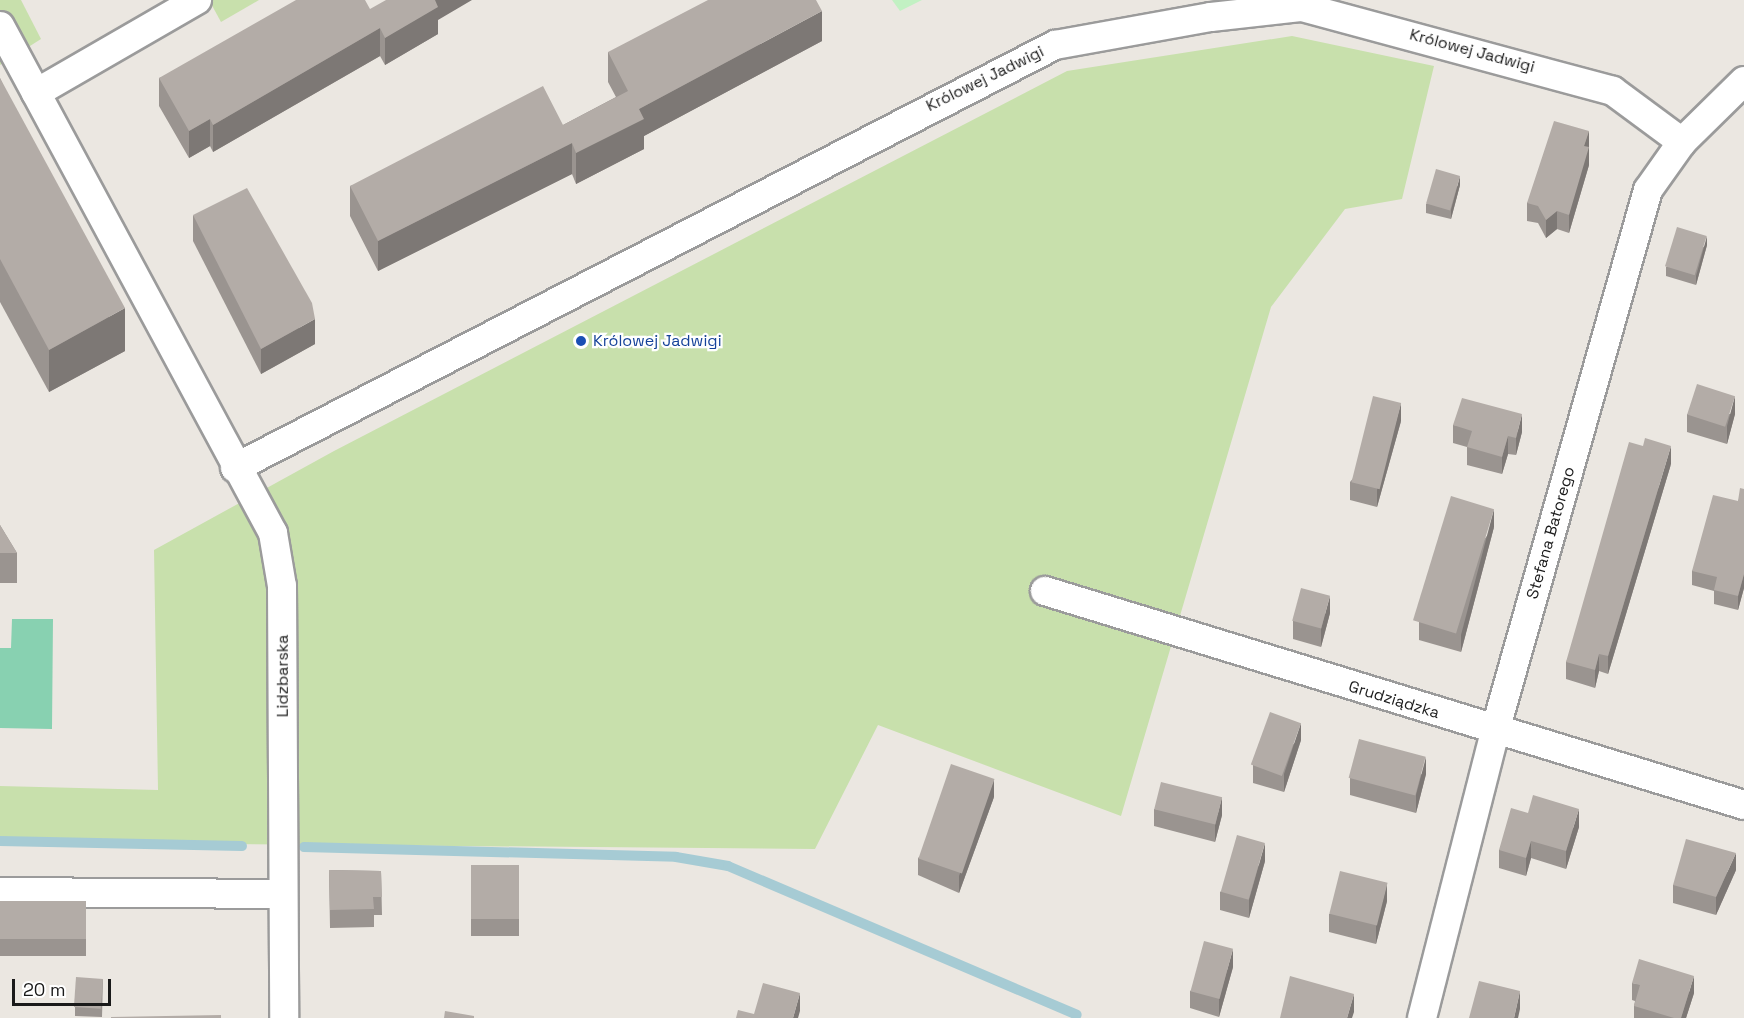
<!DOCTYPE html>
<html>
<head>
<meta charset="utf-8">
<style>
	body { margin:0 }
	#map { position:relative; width:1744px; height:1018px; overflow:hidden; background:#ebe7e1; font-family:"Space Grotesk",sans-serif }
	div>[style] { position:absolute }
	.grass>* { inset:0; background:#c8e0ac }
	.park>* { inset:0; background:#c2f1c3 }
	.pitch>* { inset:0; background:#88d1b1 }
	.stream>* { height:10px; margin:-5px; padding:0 5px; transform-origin:5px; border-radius:5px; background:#a6cbd4 }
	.roads { filter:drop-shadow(2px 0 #9b9b9b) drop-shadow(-2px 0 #9b9b9b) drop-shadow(0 2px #9b9b9b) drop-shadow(0 -2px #9b9b9b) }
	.minor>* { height:28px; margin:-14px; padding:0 14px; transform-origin:14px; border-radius:14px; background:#fff }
	.wall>* { inset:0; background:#9a9490; transform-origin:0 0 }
	.shaded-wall>* { inset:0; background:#7d7875 }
	.building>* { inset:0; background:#b3aca7; transform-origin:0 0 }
	.dots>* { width:16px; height:16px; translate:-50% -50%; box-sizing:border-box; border:3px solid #fff; border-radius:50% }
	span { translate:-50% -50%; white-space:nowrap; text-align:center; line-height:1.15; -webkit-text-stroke:4.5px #fff; paint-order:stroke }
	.street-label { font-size:16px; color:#1a1a1a }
	.transit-label { font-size:16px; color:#164399 }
	.left { translate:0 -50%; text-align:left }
	.scale { position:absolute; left:12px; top:979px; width:99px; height:27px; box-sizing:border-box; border:3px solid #1a1a1a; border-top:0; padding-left:8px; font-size:18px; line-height:21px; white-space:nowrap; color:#1a1a1a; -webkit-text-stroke:4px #fff; paint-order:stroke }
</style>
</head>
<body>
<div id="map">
	<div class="grass">
		<i style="clip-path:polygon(0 0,21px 0,41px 39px,0 65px)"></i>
		<i style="clip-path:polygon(209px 0,259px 0,221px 22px)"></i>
		<i style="clip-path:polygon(1292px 36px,1434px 66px,1402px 199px,1345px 209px,1271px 307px,1121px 816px,878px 725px,815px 849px,0 842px,0 786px,158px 790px,154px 550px,334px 451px,1067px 71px)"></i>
	</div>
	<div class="park">
		<i style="clip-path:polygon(892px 0,922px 0,900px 11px)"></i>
	</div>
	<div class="pitch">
		<i style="clip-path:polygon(12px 619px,53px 619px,52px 729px,0 728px,0 648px,11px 648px)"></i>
	</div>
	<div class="stream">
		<i style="left:0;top:841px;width:242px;rotate:1.2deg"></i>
		<i style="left:304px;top:847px;width:372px;rotate:1.5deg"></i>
		<i style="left:676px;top:857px;width:53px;rotate:9.8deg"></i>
		<i style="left:728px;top:866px;width:379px;rotate:23.1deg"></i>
	</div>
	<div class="roads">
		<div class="minor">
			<i style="left:0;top:26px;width:576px;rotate:61.7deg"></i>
			<i style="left:273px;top:533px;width:54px;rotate:80.4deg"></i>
			<i style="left:282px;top:586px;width:432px;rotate:89.7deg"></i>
			<i style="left:36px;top:93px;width:186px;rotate:-30deg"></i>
			<i style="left:235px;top:468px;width:923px;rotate:-27.29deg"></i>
			<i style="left:1055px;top:45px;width:158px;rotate:-10.2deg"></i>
			<i style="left:1211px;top:17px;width:92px;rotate:-6.3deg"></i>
			<i style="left:1302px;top:7px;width:322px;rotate:15.1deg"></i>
			<i style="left:1613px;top:91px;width:86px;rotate:36.5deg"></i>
			<i style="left:1045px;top:591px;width:731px;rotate:17.02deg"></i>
			<i style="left:0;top:892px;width:283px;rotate:0.4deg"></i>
			<i style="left:1422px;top:1018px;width:296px;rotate:-75.7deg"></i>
			<i style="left:1495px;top:731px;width:562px;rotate:-74.21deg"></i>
			<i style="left:1648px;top:190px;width:59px;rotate:-54.7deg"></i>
			<i style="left:1682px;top:142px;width:87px;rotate:-44.5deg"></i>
		</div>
	</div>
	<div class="wall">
		<i style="clip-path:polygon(370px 9px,438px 20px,438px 34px,385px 65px,380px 56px,213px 152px,210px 146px,189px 158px,159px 106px,159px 78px)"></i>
		<i style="clip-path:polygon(822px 41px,644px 136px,644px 149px,576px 184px,572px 174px,378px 271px,350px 216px,350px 186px,563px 125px,616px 97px,608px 82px,608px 52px)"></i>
		<i style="clip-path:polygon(0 78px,125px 351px,49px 392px,0 302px)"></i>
		<i style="clip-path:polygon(1589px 131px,1589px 165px,1569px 233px,1557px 229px,1546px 238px,1538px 223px,1527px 221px,1527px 203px)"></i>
		<i style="clip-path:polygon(1460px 185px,1451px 219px,1426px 213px,1426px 204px)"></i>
		<i style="clip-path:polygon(193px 215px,315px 344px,261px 374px,193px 241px)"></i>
		<i style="clip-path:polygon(1707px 245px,1696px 285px,1666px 276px,1666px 267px)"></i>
		<i style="clip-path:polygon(1687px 414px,1735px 414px,1727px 444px,1687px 432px)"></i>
		<i style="clip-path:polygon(1401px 421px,1377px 507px,1350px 500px,1350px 482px)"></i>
		<i style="clip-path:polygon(1453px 425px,1522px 432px,1516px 455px,1508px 454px,1502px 474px,1467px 465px,1467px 447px,1453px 443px)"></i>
		<i style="clip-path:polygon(1671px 464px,1608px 674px,1599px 671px,1595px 688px,1566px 679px,1566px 662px)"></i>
		<i style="clip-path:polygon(1744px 489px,1744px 588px,1738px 610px,1714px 604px,1714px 591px,1692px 585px,1692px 571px,1738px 501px)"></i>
		<i style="clip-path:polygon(0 525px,17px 553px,17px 583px,0 583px)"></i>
		<i style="clip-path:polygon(1494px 527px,1461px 652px,1419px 640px,1419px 622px)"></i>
		<i style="clip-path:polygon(1330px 613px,1321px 647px,1293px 639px,1293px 621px)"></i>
		<i style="clip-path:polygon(1301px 740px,1284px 792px,1253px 783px,1253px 765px)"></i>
		<i style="clip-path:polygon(1426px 774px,1416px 813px,1350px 795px,1350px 778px)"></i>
		<i style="clip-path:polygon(994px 797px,959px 893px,918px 875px,918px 858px)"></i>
		<i style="clip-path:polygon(1154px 809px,1222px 815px,1215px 842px,1154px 826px)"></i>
		<i style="clip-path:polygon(1579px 827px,1566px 869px,1531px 858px,1526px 876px,1499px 868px,1499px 850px)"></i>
		<i style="clip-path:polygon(1265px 861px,1249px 918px,1220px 910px,1220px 892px)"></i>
		<i style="left:471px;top:865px;width:48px;height:71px"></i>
		<i style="clip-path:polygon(329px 870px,381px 871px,382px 915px,374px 915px,374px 927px,330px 928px)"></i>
		<i style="clip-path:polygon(1736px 870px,1716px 915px,1673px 903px,1673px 885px)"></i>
		<i style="left:0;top:901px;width:86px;height:55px"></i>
		<i style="clip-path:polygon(1387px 901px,1376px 944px,1329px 932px,1329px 914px)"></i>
		<i style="clip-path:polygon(1233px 967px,1219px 1017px,1190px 1008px,1190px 991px)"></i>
		<i style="clip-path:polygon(103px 979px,102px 1017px,75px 1016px,75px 1007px)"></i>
		<i style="clip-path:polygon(1632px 983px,1694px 993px,1686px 1018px,1634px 1018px,1634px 1006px,1635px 1001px,1632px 1000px)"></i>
	</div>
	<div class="shaded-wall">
		<i style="clip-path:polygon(433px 0,472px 0,438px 20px,438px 34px,385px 65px,385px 38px)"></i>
		<i style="clip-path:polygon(822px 11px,822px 41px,644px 136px,644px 149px,576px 184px,576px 153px,639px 109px)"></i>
		<i style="clip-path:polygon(380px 28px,380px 56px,213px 152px,213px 125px)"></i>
		<i style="clip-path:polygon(210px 119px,210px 146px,189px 158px,189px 131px)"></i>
		<i style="clip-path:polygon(1589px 131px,1589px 165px,1569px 233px,1569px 215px,1584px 146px)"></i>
		<i style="clip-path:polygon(572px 143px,572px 174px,378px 271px,378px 241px)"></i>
		<i style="clip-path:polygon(1460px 176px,1460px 185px,1451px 219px,1451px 210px)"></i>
		<i style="clip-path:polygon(1557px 211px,1557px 229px,1546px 238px,1546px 220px)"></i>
		<i style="clip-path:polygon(1707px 236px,1707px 245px,1696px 285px,1696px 276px)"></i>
		<i style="clip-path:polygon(125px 308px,125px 351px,49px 392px,49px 350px)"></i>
		<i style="clip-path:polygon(315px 319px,315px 344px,261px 374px,261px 349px)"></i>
		<i style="clip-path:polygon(1735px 396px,1735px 414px,1727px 444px,1727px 426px)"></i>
		<i style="clip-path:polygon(1401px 403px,1401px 421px,1377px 507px,1377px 490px)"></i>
		<i style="clip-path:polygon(1522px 414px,1522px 432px,1516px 455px,1516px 438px)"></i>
		<i style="clip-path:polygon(1508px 436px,1508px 454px,1502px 474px,1502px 457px)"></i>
		<i style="clip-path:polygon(1671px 446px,1671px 464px,1608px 674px,1608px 656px)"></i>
		<i style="clip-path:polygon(1494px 509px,1494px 527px,1461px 652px,1461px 635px)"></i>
		<i style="clip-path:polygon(1744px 574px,1744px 588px,1738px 610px,1738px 596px)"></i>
		<i style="clip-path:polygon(1330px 596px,1330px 613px,1321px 647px,1321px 629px)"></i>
		<i style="clip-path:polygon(1599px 654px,1599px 671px,1595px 688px,1595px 670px)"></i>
		<i style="clip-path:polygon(1301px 723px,1301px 740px,1284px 792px,1284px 774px)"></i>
		<i style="clip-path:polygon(1426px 757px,1426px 774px,1416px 813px,1416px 795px)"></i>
		<i style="clip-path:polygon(994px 779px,994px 797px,959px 893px,959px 876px)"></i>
		<i style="clip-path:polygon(1222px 797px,1222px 815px,1215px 842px,1215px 825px)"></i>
		<i style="clip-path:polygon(1579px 809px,1579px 827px,1566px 869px,1566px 851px)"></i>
		<i style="clip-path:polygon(1531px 841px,1531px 858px,1526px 876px,1526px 858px)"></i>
		<i style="clip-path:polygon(1265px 843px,1265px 861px,1249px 918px,1249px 900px)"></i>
		<i style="clip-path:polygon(1736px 853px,1736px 870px,1716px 915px,1716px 897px)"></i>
		<i style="clip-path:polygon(1387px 883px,1387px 901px,1376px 944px,1376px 926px)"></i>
		<i style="clip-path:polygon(1233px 949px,1233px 967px,1219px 1017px,1219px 999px)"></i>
		<i style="clip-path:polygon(1694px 976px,1694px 993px,1686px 1018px,1681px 1018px)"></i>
		<i style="clip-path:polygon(1520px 991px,1520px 1009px,1518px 1018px,1514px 1018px)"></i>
		<i style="clip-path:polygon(800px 993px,800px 1011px,798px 1018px,793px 1018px)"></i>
		<i style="clip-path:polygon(1354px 994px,1354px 1012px,1352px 1018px,1347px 1018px)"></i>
	</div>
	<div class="building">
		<i style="clip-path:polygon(296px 0,365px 0,370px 9px,386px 0,435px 0,438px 7px,385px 38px,380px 28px,213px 125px,210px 119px,189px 131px,159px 78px)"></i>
		<i style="clip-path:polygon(708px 0,816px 0,822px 11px,639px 109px,644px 119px,576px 153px,572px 143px,378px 241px,350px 186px,543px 86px,563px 125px,628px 91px,608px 52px)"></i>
		<i style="clip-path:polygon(0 78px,125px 308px,49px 350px,0 259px)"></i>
		<i style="clip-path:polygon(1554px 121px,1589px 131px,1584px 146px,1589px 147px,1569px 215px,1557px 211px,1546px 220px,1538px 206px,1527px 203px)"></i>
		<i style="left:1436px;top:169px;width:25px;height:36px;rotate:16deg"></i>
		<i style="clip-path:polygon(247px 188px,312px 303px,315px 319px,261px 349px,193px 215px)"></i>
		<i style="left:1677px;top:227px;width:31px;height:41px;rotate:17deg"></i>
		<i style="left:1697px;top:384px;width:40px;height:32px;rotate:18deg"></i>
		<i style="left:1373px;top:396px;width:29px;height:89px;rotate:14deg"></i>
		<i style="clip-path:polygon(1462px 398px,1522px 414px,1516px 438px,1508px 436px,1502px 457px,1467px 447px,1472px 431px,1453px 425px)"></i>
		<i style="clip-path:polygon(1645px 438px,1671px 446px,1608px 656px,1599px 654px,1595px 670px,1566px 662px,1629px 442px,1643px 446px)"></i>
		<i style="clip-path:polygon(1740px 488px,1744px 489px,1744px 574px,1738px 596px,1714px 590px,1717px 577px,1692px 571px,1713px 495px,1738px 501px)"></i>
		<i style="left:1451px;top:496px;width:45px;height:130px;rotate:17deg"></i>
		<i style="clip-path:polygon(0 525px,17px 553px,0 553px)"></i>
		<i style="left:1301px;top:588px;width:30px;height:34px;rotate:15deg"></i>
		<i style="left:1270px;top:712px;width:33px;height:56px;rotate:20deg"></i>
		<i style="left:1359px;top:739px;width:69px;height:40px;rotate:15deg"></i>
		<i style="left:951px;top:764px;width:46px;height:100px;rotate:19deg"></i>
		<i style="left:1161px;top:782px;width:63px;height:28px;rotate:14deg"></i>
		<i style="clip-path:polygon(1533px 795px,1579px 809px,1566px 851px,1531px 841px,1526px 858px,1499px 850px,1511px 808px,1528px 813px)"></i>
		<i style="left:1237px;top:835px;width:29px;height:59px;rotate:16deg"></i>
		<i style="clip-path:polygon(1686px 839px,1736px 853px,1716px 897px,1673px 885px)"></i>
		<i style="left:471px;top:865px;width:48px;height:54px"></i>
		<i style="clip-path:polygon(329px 870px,381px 871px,382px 897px,373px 897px,374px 909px,330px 910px)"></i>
		<i style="left:1340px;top:871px;width:49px;height:44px;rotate:14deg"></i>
		<i style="left:0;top:901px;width:86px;height:38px"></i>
		<i style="left:1204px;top:941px;width:30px;height:52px;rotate:15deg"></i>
		<i style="clip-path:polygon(1639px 959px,1694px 976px,1681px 1018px,1674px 1018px,1634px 1006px,1640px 985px,1632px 983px)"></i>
		<i style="clip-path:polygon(1290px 976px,1354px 994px,1347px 1018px,1280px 1018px)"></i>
		<i style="left:76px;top:977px;width:27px;height:30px;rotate:4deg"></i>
		<i style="clip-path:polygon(1479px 981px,1520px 991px,1514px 1018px,1469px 1018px)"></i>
		<i style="clip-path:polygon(763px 983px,800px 993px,793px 1018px,736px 1018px,738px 1010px,754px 1014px)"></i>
		<i style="clip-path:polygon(445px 1011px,474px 1016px,474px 1018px,444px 1018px)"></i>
		<i style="clip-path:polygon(221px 1015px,221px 1018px,111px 1018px,111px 1017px)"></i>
	</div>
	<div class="dots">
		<i style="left:581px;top:341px;background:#1a4fb4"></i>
	</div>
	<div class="street-label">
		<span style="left:1472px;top:51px;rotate:15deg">Królowej Jadwigi</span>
		<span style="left:985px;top:79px;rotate:-26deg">Królowej Jadwigi</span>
		<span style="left:1551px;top:533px;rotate:-74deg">Stefana Batorego</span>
		<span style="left:283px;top:676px;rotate:-90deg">Lidzbarska</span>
		<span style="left:1394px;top:700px;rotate:17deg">Grudziądzka</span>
	</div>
	<div class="transit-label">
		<span class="left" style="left:593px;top:341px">Królowej Jadwigi</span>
	</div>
	<div class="scale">20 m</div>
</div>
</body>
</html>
